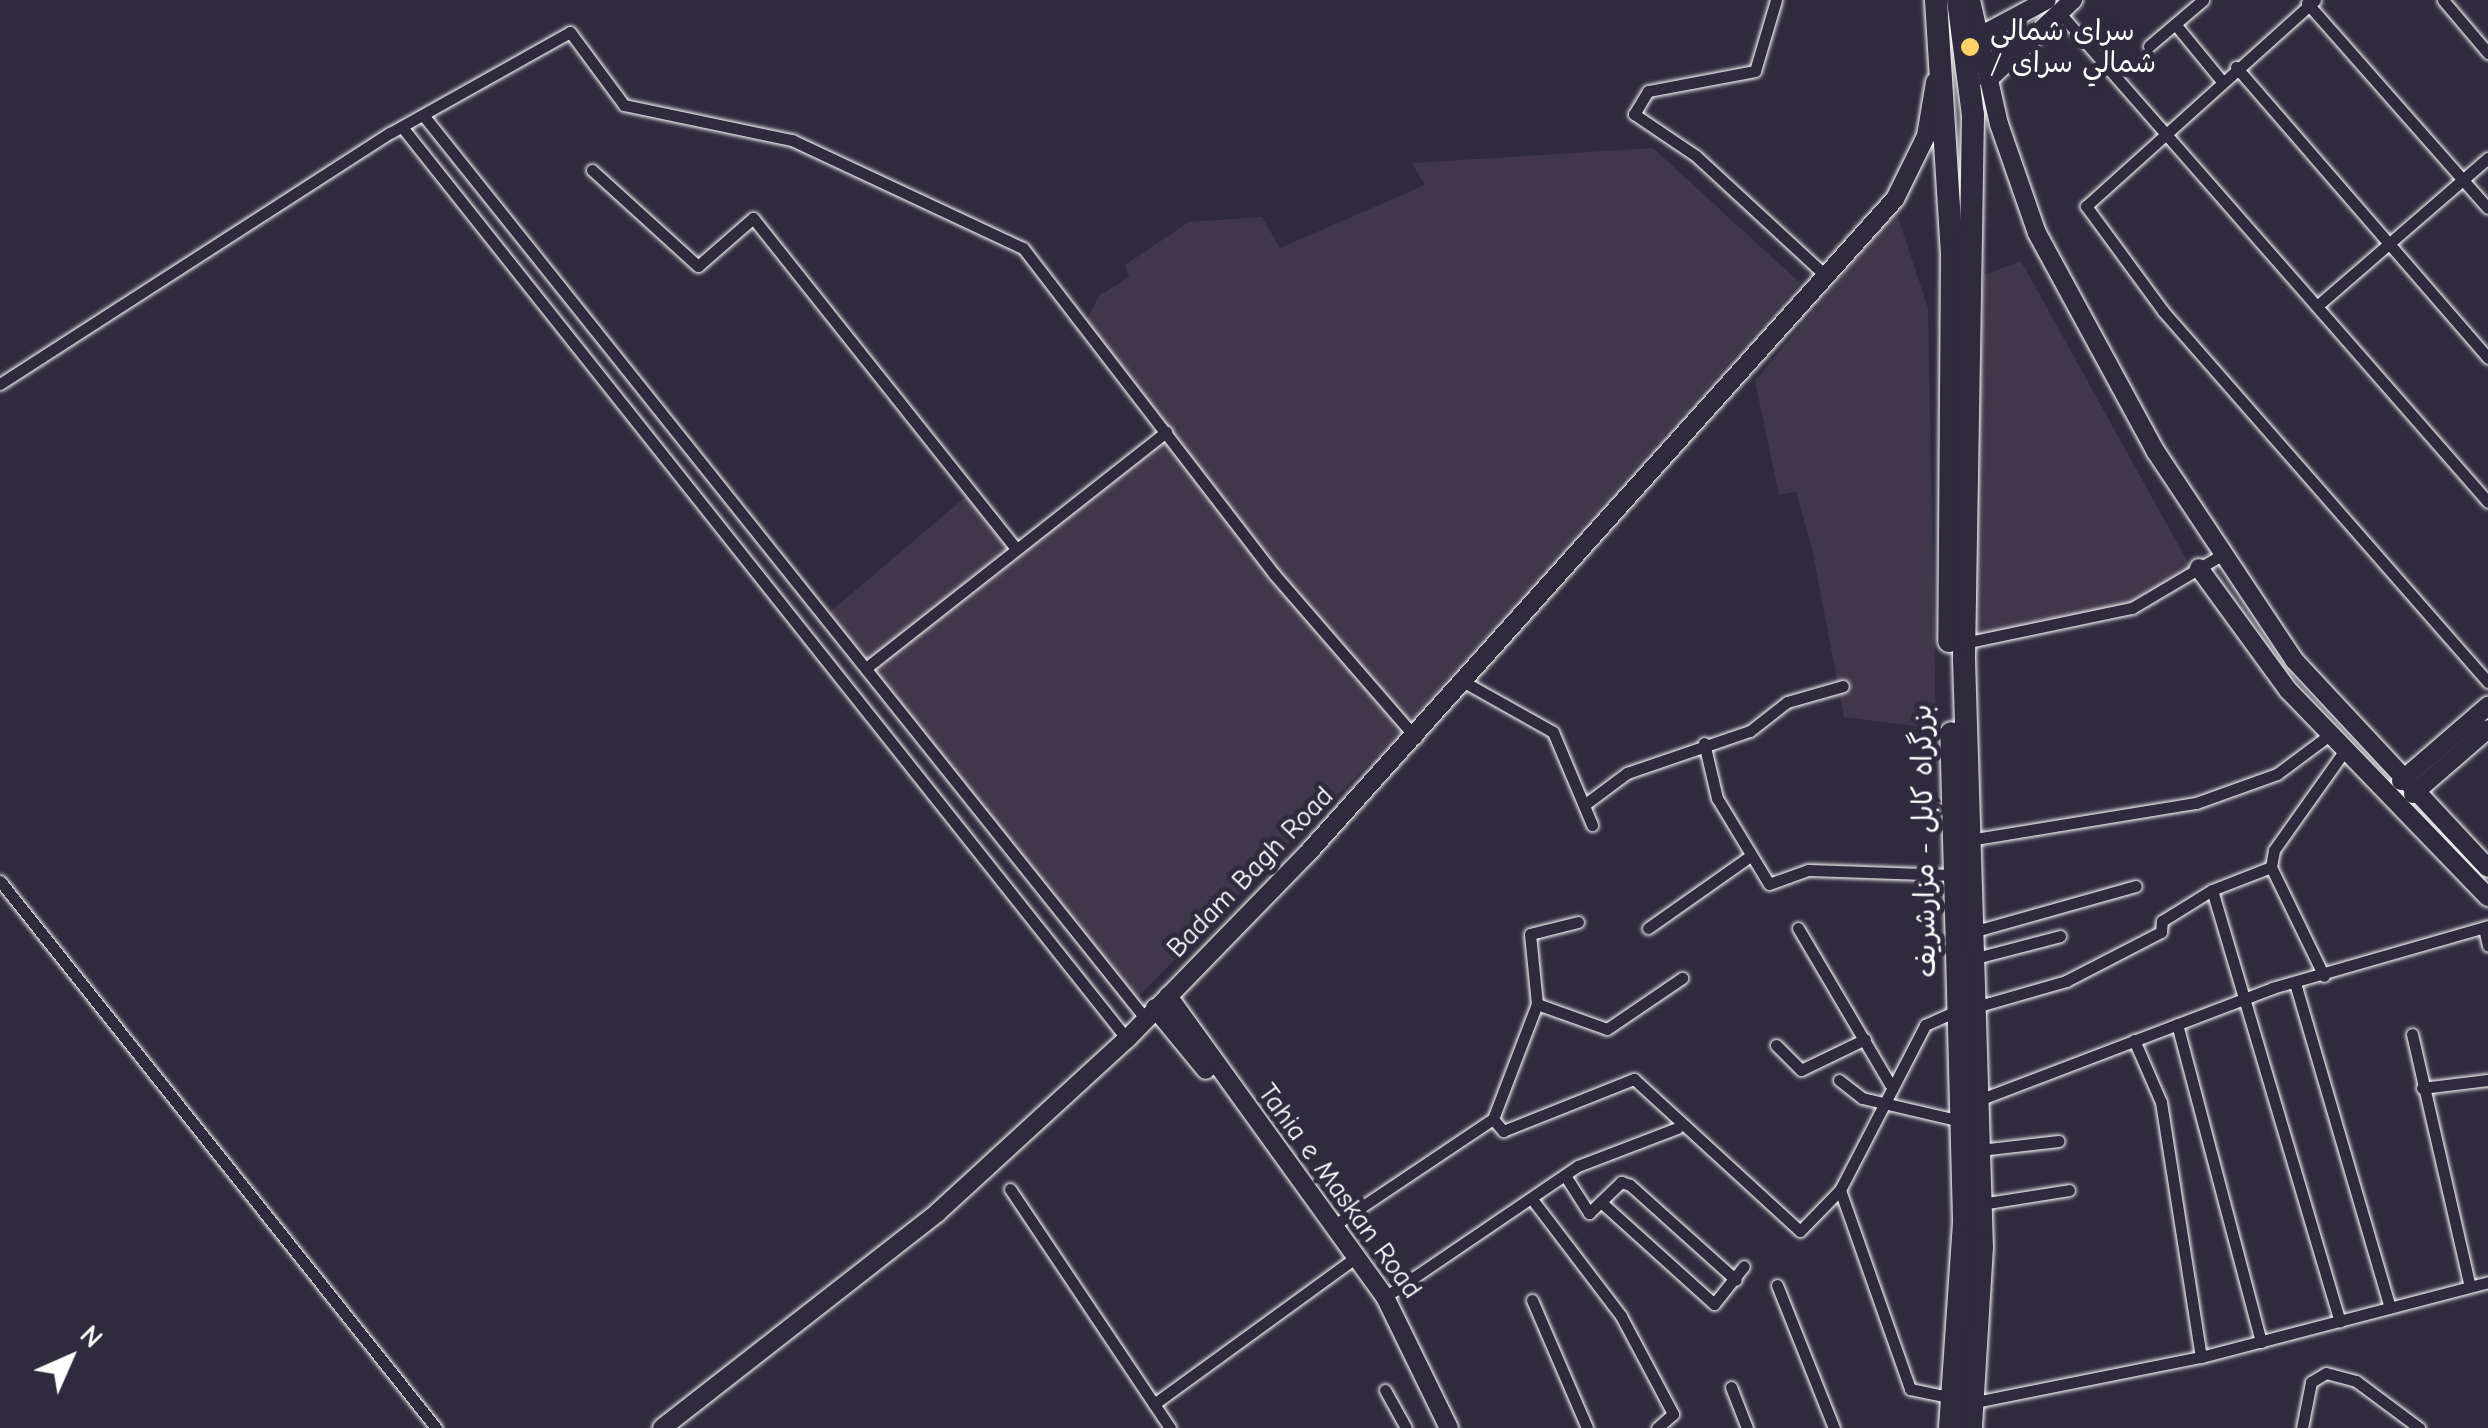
<!DOCTYPE html>
<meta charset="utf-8">
<style>
body{margin:0}
#map{position:relative;width:2488px;height:1428px;overflow:hidden;background:#2f2a3d;font-family:"Comic Neue","Playpen Sans Arabic",sans-serif}
div>[style]{position:absolute}
.built>*{inset:0;background:#40374a}
.roads{filter:drop-shadow(0 0 2px #fff) drop-shadow(0 0 2px #fff)}
.street>*{height:11px;margin:-5.5px;padding:0 5.5px;transform-origin:5.5px;border-radius:5.5px;background:#2f2a3d}
.secondary>*{height:18px;margin:-9px;padding:0 9px;transform-origin:9px;border-radius:9px;background:#2f2a3d}
.primary>*{height:18px;margin:-9px;padding:0 9px;transform-origin:9px;border-radius:9px;background:#2f2a3d}
.highway>*{height:22px;margin:-11px;padding:0 11px;transform-origin:11px;border-radius:11px;background:#2f2a3d}
.dots>*{width:28px;height:28px;translate:-50% -50%;box-sizing:border-box;border:5px solid #2f2a3d;border-radius:50%}
span{translate:-50% -50%;white-space:nowrap;text-align:center;line-height:1.15;-webkit-text-stroke:10px #2f2a3d;paint-order:stroke}
.poi-label{font-size:28px;color:#fff}
.left{translate:0 -50%;text-align:left}
.street-label{font-size:28px;color:#fff}
.north{position:absolute;left:20px;top:1308px;width:100px;height:100px;-webkit-text-stroke:8px #2f2a3d;paint-order:stroke;rotate:45deg;font-size:28px;font-weight:700;line-height:40px;text-align:center;color:#fff}
.north::after{content:'';display:block;margin:auto;width:35px;height:45px;background:#fff;clip-path:polygon(50% 0,100% 100%,50% 72%,0 100%)}
</style>
<div id="map">
<div class="built">
<div style="clip-path:polygon(1653px 148px,1800px 283px,1399px 733px,1127px 1008px,824px 617px,969px 494px,1015px 549px,1165px 432px,1084px 325px,1099px 296px,1129px 277px,1125px 265px,1189px 222px,1262px 217px,1280px 248px,1425px 185px,1412px 163px)"></div>
<div style="clip-path:polygon(1896px 211px,1928px 308px,1936px 729px,1844px 717px,1812px 548px,1796px 492px,1779px 495px,1755px 381px)"></div>
<div style="clip-path:polygon(2021px 261px,2191px 568px,2125px 605px,1971px 636px,1984px 275px)"></div>
</div>
<div class="roads">
<div class="street">
<div style="left:1776px;top:0;width:74px;rotate:106.5deg"></div>
<div style="left:1755px;top:71px;width:109px;rotate:169.4deg"></div>
<div style="left:1648px;top:91px;width:27px;rotate:121deg"></div>
<div style="left:1634px;top:114px;width:75px;rotate:34.1deg"></div>
<div style="left:1696px;top:156px;width:176px;rotate:42.7deg"></div>
<div style="left:2315px;top:0;width:308px;rotate:138deg"></div>
<div style="left:2086px;top:206px;width:130px;rotate:53.7deg"></div>
<div style="left:2163px;top:311px;width:493px;rotate:48.8deg"></div>
<div style="left:2443px;top:0;width:70px;rotate:49.7deg"></div>
<div style="left:2307px;top:3px;width:273px;rotate:48.6deg"></div>
<div style="left:2059px;top:12px;width:651px;rotate:48.8deg"></div>
<div style="left:2175px;top:24px;width:72px;rotate:50.6deg"></div>
<div style="left:2149px;top:46px;width:71px;rotate:-40.4deg"></div>
<div style="left:2236px;top:67px;width:385px;rotate:49.1deg"></div>
<div style="left:423px;top:115px;width:1156px;rotate:51.36deg"></div>
<div style="left:402px;top:127px;width:1165px;rotate:51.52deg"></div>
<div style="left:592px;top:170px;width:143px;rotate:42.2deg"></div>
<div style="left:698px;top:266px;width:73px;rotate:-41.1deg"></div>
<div style="left:753px;top:218px;width:423px;rotate:51.5deg"></div>
<div style="left:2317px;top:306px;width:226px;rotate:-40.9deg"></div>
<div style="left:0;top:384px;width:464px;rotate:-32.8deg"></div>
<div style="left:390px;top:133px;width:206px;rotate:-29.3deg"></div>
<div style="left:570px;top:32px;width:91px;rotate:53.5deg"></div>
<div style="left:624px;top:105px;width:172px;rotate:11.8deg"></div>
<div style="left:792px;top:140px;width:255px;rotate:25.1deg"></div>
<div style="left:1023px;top:248px;width:411px;rotate:52.4deg"></div>
<div style="left:1274px;top:574px;width:217px;rotate:49.1deg"></div>
<div style="left:1964px;top:643px;width:172px;rotate:-11.8deg"></div>
<div style="left:2132px;top:608px;width:102px;rotate:-30.6deg"></div>
<div style="left:866px;top:668px;width:382px;rotate:-38.2deg"></div>
<div style="left:1464px;top:682px;width:102px;rotate:29.3deg"></div>
<div style="left:1553px;top:732px;width:101px;rotate:67.2deg"></div>
<div style="left:1704px;top:743px;width:57px;rotate:76.7deg"></div>
<div style="left:1717px;top:798px;width:100px;rotate:58.8deg"></div>
<div style="left:1769px;top:884px;width:41px;rotate:-19.7deg"></div>
<div style="left:1808px;top:870px;width:145px;rotate:2deg"></div>
<div style="left:1584px;top:805px;width:54px;rotate:-36.7deg"></div>
<div style="left:1627px;top:773px;width:130px;rotate:-18.9deg"></div>
<div style="left:1750px;top:731px;width:47px;rotate:-38.1deg"></div>
<div style="left:1787px;top:702px;width:58px;rotate:-15.9deg"></div>
<div style="left:1969px;top:840px;width:230px;rotate:-9.3deg"></div>
<div style="left:2196px;top:803px;width:86px;rotate:-19.7deg"></div>
<div style="left:2277px;top:774px;width:64px;rotate:-36.7deg"></div>
<div style="left:2271px;top:867px;width:121px;rotate:64.1deg"></div>
<div style="left:0;top:881px;width:700px;rotate:51.44deg"></div>
<div style="left:2212px;top:890px;width:450px;rotate:73.5deg"></div>
<div style="left:1578px;top:922px;width:49px;rotate:166deg"></div>
<div style="left:1530px;top:934px;width:70px;rotate:84.3deg"></div>
<div style="left:1537px;top:1004px;width:74px;rotate:19.7deg"></div>
<div style="left:1607px;top:1029px;width:91px;rotate:-34.2deg"></div>
<div style="left:1648px;top:928px;width:123px;rotate:-35.1deg"></div>
<div style="left:1798px;top:928px;width:181px;rotate:59.5deg"></div>
<div style="left:2484px;top:928px;width:18px;rotate:77deg"></div>
<div style="left:1972px;top:932px;width:170px;rotate:-15.7deg"></div>
<div style="left:1972px;top:959px;width:91px;rotate:-14.6deg"></div>
<div style="left:2295px;top:983px;width:338px;rotate:73.7deg"></div>
<div style="left:1972px;top:1008px;width:98px;rotate:-16deg"></div>
<div style="left:2066px;top:981px;width:107px;rotate:-27.3deg"></div>
<div style="left:2161px;top:932px;width:11px;rotate:-85deg"></div>
<div style="left:2162px;top:921px;width:59px;rotate:-31.8deg"></div>
<div style="left:2212px;top:890px;width:63px;rotate:-21.3deg"></div>
<div style="left:2271px;top:867px;width:17px;rotate:-80deg"></div>
<div style="left:2274px;top:850px;width:119px;rotate:-54.6deg"></div>
<div style="left:2177px;top:1024px;width:329px;rotate:75.2deg"></div>
<div style="left:2412px;top:1034px;width:255px;rotate:77.1deg"></div>
<div style="left:2134px;top:1040px;width:68px;rotate:66.5deg"></div>
<div style="left:2161px;top:1102px;width:258px;rotate:81.1deg"></div>
<div style="left:1776px;top:1045px;width:35px;rotate:45deg"></div>
<div style="left:1801px;top:1070px;width:71px;rotate:-25.8deg"></div>
<div style="left:1839px;top:1080px;width:29px;rotate:38deg"></div>
<div style="left:1862px;top:1098px;width:102px;rotate:13.1deg"></div>
<div style="left:2422px;top:1088px;width:66px;rotate:-6.9deg"></div>
<div style="left:1979px;top:1100px;width:314px;rotate:-20.9deg"></div>
<div style="left:2272px;top:988px;width:225px;rotate:-16deg"></div>
<div style="left:1493px;top:1119px;width:16px;rotate:50deg"></div>
<div style="left:1503px;top:1131px;width:141px;rotate:-21.7deg"></div>
<div style="left:1634px;top:1079px;width:225px;rotate:42.5deg"></div>
<div style="left:1800px;top:1231px;width:57px;rotate:-45.7deg"></div>
<div style="left:1840px;top:1190px;width:186px;rotate:-62.7deg"></div>
<div style="left:1925px;top:1025px;width:36px;rotate:-24deg"></div>
<div style="left:1980px;top:1150px;width:79px;rotate:-6.6deg"></div>
<div style="left:1566px;top:1177px;width:43px;rotate:57.4deg"></div>
<div style="left:1589px;top:1213px;width:45px;rotate:-44.1deg"></div>
<div style="left:1621px;top:1182px;width:9px;rotate:18deg"></div>
<div style="left:1630px;top:1185px;width:142px;rotate:41.9deg"></div>
<div style="left:1010px;top:1189px;width:288px;rotate:56.2deg"></div>
<div style="left:1840px;top:1190px;width:211px;rotate:70.6deg"></div>
<div style="left:1910px;top:1389px;width:45px;rotate:11.6deg"></div>
<div style="left:1535px;top:1203px;width:142px;rotate:52.7deg"></div>
<div style="left:1621px;top:1316px;width:111px;rotate:62deg"></div>
<div style="left:1673px;top:1414px;width:21px;rotate:139deg"></div>
<div style="left:1602px;top:1203px;width:151px;rotate:42deg"></div>
<div style="left:1714px;top:1304px;width:48px;rotate:-51.7deg"></div>
<div style="left:1981px;top:1204px;width:89px;rotate:-9deg"></div>
<div style="left:1333px;top:1226px;width:192px;rotate:-33.8deg"></div>
<div style="left:1493px;top:1119px;width:123px;rotate:-69.1deg"></div>
<div style="left:1777px;top:1285px;width:154px;rotate:68.3deg"></div>
<div style="left:1385px;top:1297px;width:233px;rotate:-34.2deg"></div>
<div style="left:1578px;top:1166px;width:106px;rotate:-21deg"></div>
<div style="left:1532px;top:1300px;width:139px;rotate:66.7deg"></div>
<div style="left:1731px;top:1387px;width:44px;rotate:68.7deg"></div>
<div style="left:1385px;top:1390px;width:43px;rotate:61.1deg"></div>
<div style="left:1975px;top:1402px;width:230px;rotate:-11.3deg"></div>
<div style="left:2201px;top:1357px;width:297px;rotate:-14.6deg"></div>
<div style="left:1154px;top:1404px;width:250px;rotate:-36deg"></div>
<div style="left:2302px;top:1428px;width:47px;rotate:-78.9deg"></div>
<div style="left:2311px;top:1382px;width:17px;rotate:-31deg"></div>
<div style="left:2326px;top:1373px;width:31px;rotate:15deg"></div>
<div style="left:2356px;top:1381px;width:79px;rotate:36.7deg"></div>
</div>
<div class="secondary">
<div style="left:1978px;top:37px;width:78px;rotate:-28.2deg"></div>
<div style="left:1988px;top:80px;width:117px;rotate:-43.3deg"></div>
<div style="left:2401px;top:781px;width:115px;rotate:-40.8deg"></div>
<div style="left:2413px;top:794px;width:99px;rotate:-40.9deg"></div>
<div style="left:1168px;top:996px;width:371px;rotate:54.2deg"></div>
<div style="left:1385px;top:1297px;width:146px;rotate:64deg"></div>
<div style="left:1155px;top:1008px;width:80px;rotate:50.6deg"></div>
</div>
<div class="primary">
<div style="left:1971px;top:0;width:127px;rotate:77.3deg"></div>
<div style="left:1999px;top:124px;width:115px;rotate:70.8deg"></div>
<div style="left:2037px;top:233px;width:249px;rotate:61.5deg"></div>
<div style="left:2156px;top:452px;width:250px;rotate:56.4deg"></div>
<div style="left:2294px;top:660px;width:284px;rotate:47deg"></div>
<div style="left:2199px;top:568px;width:151px;rotate:53.9deg"></div>
<div style="left:2288px;top:690px;width:288px;rotate:46deg"></div>
<div style="left:662px;top:1428px;width:350px;rotate:-38deg"></div>
<div style="left:938px;top:1212px;width:256px;rotate:-42.5deg"></div>
<div style="left:1127px;top:1039px;width:258px;rotate:-45.8deg"></div>
<div style="left:1307px;top:854px;width:880px;rotate:-48.09deg"></div>
<div style="left:1895px;top:199px;width:70px;rotate:-63.8deg"></div>
<div style="left:1926px;top:136px;width:55px;rotate:-80.5deg"></div>
</div>
<div class="highway">
<div style="left:1936px;top:0;width:252px;rotate:86.4deg"></div>
<div style="left:1952px;top:251px;width:390px;rotate:90.4deg"></div>
<div style="left:1958px;top:0;width:116px;rotate:82.6deg"></div>
<div style="left:1973px;top:115px;width:544px;rotate:90.95deg"></div>
<div style="left:1964px;top:659px;width:588px;rotate:88.25deg"></div>
<div style="left:1982px;top:1247px;width:181px;rotate:93.5deg"></div>
<div style="left:1950px;top:1428px;width:208px;rotate:-86.1deg"></div>
<div style="left:1964px;top:1220px;width:487px;rotate:-91.5deg"></div>
</div>
</div>
<div class="dots">
<div style="left:1970px;top:47px;background:#ffd166"></div>
</div>
<div class="poi-label">
<span class="left" style="left:1990px;top:47px">سرای شمالي<br>/ شمالي سرای</span>
</div>
<div class="street-label">
<span style="left:1924px;top:841px;rotate:-91deg">بزرگراه کابل - مزارشریف</span>
<span style="left:1250px;top:872px;rotate:-46deg">Badam Bagh Road</span>
<span style="left:1340px;top:1191px;rotate:54deg">Tahia e Maskan Road</span>
</div>
<div class="north">N</div>
</div>
